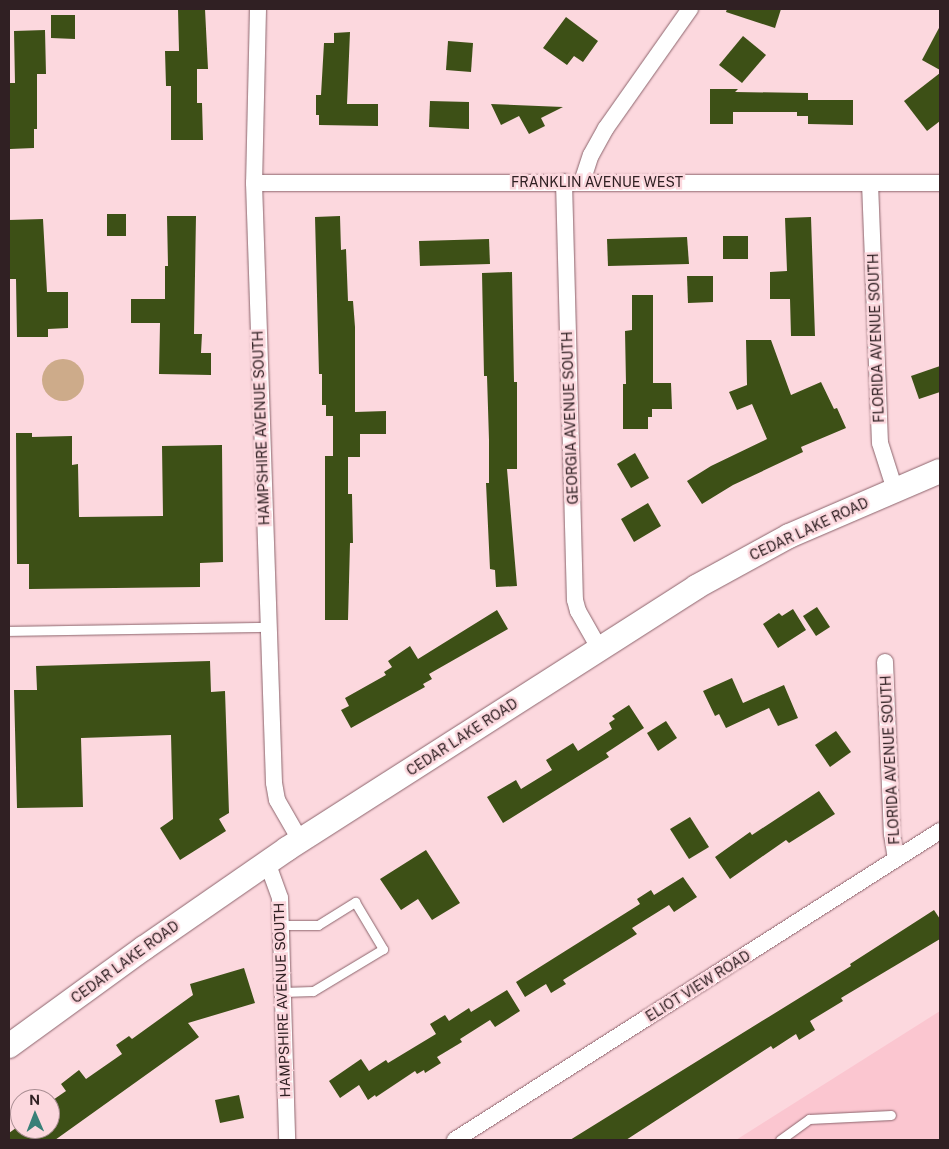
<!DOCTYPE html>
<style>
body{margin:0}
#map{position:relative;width:949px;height:1149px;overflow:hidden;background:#fcd8de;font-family:"Public Sans",sans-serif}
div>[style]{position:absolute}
.built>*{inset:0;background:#fbc6d0}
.green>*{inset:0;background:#cdab8a}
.round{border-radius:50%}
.building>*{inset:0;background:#3d5016}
.roads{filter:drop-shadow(0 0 1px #8c646c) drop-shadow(0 0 1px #8c646c)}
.lane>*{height:9px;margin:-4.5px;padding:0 4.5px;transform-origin:4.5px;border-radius:4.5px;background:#fff}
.street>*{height:16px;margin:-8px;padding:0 8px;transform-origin:8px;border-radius:8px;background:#fff}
.secondary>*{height:24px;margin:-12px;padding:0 12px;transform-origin:12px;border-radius:12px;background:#fff}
span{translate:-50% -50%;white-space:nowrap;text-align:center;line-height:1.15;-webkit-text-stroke:5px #fcd8de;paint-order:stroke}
.street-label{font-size:14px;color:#302023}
.frame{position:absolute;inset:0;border:10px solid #302023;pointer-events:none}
.north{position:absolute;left:10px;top:1089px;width:50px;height:50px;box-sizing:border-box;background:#fcd8de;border:1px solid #aa8e93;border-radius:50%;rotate:359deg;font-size:14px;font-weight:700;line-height:20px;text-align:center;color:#302023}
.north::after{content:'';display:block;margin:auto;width:18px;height:22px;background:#398078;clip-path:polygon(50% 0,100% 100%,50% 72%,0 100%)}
</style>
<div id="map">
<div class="built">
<div style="clip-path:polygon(940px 1011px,940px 1140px,736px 1140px)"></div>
</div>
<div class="green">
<div class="round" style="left:42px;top:359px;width:42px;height:42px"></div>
</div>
<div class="building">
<div style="clip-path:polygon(178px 9px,205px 9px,208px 69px,197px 69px,197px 103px,202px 103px,203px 140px,171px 140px,171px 86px,166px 86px,165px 51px,179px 51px)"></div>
<div style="clip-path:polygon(727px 9px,781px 9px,775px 28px,726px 12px)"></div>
<div style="clip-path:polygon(51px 15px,75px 15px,75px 39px,51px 38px)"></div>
<div style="clip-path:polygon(566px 17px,598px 41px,583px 62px,574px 56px,567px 65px,543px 48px)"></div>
<div style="clip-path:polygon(940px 26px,940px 70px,922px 60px)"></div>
<div style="clip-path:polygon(45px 30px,46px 74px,37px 74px,37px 129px,34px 129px,34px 148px,10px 149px,9px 83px,15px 83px,14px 31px)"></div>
<div style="clip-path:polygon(350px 32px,347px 104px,378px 104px,378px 126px,319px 125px,319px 115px,316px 115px,316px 95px,321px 95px,324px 43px,334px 43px,334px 33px)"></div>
<div style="clip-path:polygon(743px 36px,766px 55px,742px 83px,719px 65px)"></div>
<div style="clip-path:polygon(448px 41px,473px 43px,471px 72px,446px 70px)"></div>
<div style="clip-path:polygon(940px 73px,940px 121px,927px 131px,904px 101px)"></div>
<div style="clip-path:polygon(710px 89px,738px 89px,735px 92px,808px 93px,808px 100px,853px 100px,853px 125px,808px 124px,808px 116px,797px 116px,797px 112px,733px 112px,733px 124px,710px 124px)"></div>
<div style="clip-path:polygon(430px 101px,469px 102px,469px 129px,429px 127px)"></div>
<div style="clip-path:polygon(491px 104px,514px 105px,563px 107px,541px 118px,545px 126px,529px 134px,519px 116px,501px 125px)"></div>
<div style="clip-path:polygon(107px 214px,126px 214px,126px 236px,107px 236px)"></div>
<div style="clip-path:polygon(167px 216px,196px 216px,194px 334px,202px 334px,201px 353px,211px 353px,211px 375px,159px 374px,160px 323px,131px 323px,131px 299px,165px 299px,165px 266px,168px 266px)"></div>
<div style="clip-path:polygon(340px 216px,341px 250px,346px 249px,348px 301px,353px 301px,355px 327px,355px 412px,386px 411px,386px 434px,360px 434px,360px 457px,348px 457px,348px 494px,352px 494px,353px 543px,350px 543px,348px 620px,325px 620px,325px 456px,333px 456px,333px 416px,326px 416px,326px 405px,322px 405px,322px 374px,319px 374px,315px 217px)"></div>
<div style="clip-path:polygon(811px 217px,815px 336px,791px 336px,790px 299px,770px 299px,770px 272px,787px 271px,785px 218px)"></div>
<div style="clip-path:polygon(43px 219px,47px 292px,68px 292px,68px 328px,48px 329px,48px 337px,17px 337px,16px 279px,9px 279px,9px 220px)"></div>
<div style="clip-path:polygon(723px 236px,748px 236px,748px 259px,723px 259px)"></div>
<div style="clip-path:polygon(687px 237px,689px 264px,608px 266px,607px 239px)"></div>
<div style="clip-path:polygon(489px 239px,490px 264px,420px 266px,419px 241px)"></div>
<div style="clip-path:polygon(512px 272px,514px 382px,517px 382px,517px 469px,507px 469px,517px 586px,496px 587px,495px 570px,490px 569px,486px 483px,489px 483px,489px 440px,487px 376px,484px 376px,482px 273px)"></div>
<div style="clip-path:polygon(687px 276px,713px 276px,713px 302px,688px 303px)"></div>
<div style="clip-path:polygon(632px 295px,653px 295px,653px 383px,671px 383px,672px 409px,652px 409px,652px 417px,648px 417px,648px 429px,623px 429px,623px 384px,626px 384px,625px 331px,632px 330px)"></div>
<div style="clip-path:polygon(746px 340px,771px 340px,791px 395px,821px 382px,834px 409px,837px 408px,846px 428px,801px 447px,803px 452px,733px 485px,702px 504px,687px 481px,711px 466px,767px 439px,752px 404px,737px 410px,729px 392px,747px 385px)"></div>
<div style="clip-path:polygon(940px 366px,940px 392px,919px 399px,911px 376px)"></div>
<div style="clip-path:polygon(16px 433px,32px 433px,32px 437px,72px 436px,72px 465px,78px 464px,79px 517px,163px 516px,162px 446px,222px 445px,223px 562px,200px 563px,200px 587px,29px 589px,29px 564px,17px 564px)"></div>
<div style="clip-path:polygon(635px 453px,649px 478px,631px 488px,617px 464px)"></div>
<div style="clip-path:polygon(648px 503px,661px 526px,634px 542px,621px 519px)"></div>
<div style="clip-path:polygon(817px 607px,830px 627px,816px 636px,803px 616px)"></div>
<div style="clip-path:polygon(793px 609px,806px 630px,778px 648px,763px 624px,779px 613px,782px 616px)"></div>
<div style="clip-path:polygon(497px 610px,508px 629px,429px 674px,432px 679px,423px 684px,425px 687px,351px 728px,341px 710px,349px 706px,345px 698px,386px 675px,384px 672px,392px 667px,388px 661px,410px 646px,418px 659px)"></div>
<div style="clip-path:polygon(210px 661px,211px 692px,225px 691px,229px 813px,219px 819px,226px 831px,180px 860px,160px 828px,173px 819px,171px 735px,81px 738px,83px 807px,17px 808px,14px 690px,37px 690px,36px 666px)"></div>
<div style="clip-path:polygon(732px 678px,743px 703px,784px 685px,798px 718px,778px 726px,769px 708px,726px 728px,719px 714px,715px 716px,703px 691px)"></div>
<div style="clip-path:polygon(629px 705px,644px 728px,606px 753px,609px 757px,503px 823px,487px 797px,516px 780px,521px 789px,552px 770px,546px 760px,573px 743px,578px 751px,612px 729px,609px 723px,615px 719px,612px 716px)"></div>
<div style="clip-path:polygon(666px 721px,677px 738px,658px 751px,647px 733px)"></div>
<div style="clip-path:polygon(836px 731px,851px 752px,830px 767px,815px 745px)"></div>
<div style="clip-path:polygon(819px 791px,835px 814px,789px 843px,786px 840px,730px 879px,715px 857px,750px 832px,752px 835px)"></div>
<div style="clip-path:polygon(690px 817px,709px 847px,689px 859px,670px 829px)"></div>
<div style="clip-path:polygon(426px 850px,460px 903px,432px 920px,418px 899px,401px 910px,380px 879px)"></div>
<div style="clip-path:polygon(683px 877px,697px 897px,674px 912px,669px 905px,632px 928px,637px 934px,563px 980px,566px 984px,551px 993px,546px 984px,525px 997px,516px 982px,640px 904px,637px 899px,651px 890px,654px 895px)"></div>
<div style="clip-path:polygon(934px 910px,940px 919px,940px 939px,841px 998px,843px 1001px,810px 1021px,815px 1030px,799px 1040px,796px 1034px,773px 1049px,771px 1046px,626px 1140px,570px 1140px,851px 966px,850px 964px)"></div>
<div style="clip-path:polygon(244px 968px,255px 1003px,188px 1023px,199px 1037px,55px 1140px,9px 1140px,9px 1133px,20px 1125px,20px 1129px,50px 1129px,50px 1102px,66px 1091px,61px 1084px,79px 1070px,86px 1079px,122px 1054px,116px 1045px,129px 1036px,132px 1039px,193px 995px,190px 984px)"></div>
<div style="clip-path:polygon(507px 990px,520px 1011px,495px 1027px,490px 1020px,460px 1039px,462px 1042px,437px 1057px,441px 1063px,425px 1073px,424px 1070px,417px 1074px,415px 1071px,376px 1097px,375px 1095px,368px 1100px,359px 1085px,340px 1098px,329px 1081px,361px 1059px,369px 1071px,386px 1060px,388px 1063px,436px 1034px,430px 1024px,445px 1015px,449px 1021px,469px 1008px,471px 1012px)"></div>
<div style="clip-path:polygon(239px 1095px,244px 1118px,220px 1123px,215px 1100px)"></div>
</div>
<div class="roads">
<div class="lane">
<div style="left:9px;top:631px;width:259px;rotate:-0.9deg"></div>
<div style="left:281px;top:925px;width:37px"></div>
<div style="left:318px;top:925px;width:44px;rotate:-31.9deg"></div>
<div style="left:355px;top:902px;width:55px;rotate:59.2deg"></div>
<div style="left:383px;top:949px;width:82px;rotate:149deg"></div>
<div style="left:313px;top:991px;width:31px;rotate:178deg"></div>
<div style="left:780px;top:1140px;width:36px;rotate:-36deg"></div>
<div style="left:809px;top:1119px;width:82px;rotate:-2.8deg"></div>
</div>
<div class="street">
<div style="left:258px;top:9px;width:174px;rotate:91.3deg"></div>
<div style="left:254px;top:183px;width:600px;rotate:88.09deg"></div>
<div style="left:274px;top:783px;width:17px;rotate:80deg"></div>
<div style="left:277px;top:800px;width:46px;rotate:60.1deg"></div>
<div style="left:564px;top:182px;width:418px;rotate:88.5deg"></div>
<div style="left:575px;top:600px;width:11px;rotate:75deg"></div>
<div style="left:578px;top:611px;width:43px;rotate:60.4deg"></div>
<div style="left:582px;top:182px;width:28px;rotate:-72deg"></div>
<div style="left:591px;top:155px;width:31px;rotate:-61deg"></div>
<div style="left:606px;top:128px;width:146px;rotate:-54.8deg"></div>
<div style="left:254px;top:183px;width:686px"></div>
<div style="left:870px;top:183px;width:260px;rotate:87.8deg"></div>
<div style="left:880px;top:443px;width:49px;rotate:72.3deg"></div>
<div style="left:885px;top:662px;width:172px;rotate:87.7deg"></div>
<div style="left:892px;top:834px;width:25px;rotate:81deg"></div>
<div style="left:267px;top:862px;width:38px;rotate:70deg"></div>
<div style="left:280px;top:898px;width:242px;rotate:88.3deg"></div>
<div style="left:455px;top:1140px;width:575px;rotate:-32.5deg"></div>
</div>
<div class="secondary">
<div style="left:9px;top:1046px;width:167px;rotate:-36deg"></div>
<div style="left:144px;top:948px;width:174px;rotate:-34.7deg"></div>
<div style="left:287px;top:849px;width:486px;rotate:-32.6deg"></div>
<div style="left:696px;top:587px;width:106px;rotate:-28.7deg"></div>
<div style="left:789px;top:536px;width:164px;rotate:-23.3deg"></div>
</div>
</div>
<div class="street-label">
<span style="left:597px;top:182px">FRANKLIN AVENUE WEST</span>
<span style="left:876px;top:338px;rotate:-92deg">FLORIDA AVENUE SOUTH</span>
<span style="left:570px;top:418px;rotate:-92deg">GEORGIA AVENUE SOUTH</span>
<span style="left:261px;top:428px;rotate:-92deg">HAMPSHIRE AVENUE SOUTH</span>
<span style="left:809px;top:529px;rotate:-25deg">CEDAR LAKE ROAD</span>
<span style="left:462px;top:737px;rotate:-33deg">CEDAR LAKE ROAD</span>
<span style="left:890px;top:760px;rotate:-93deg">FLORIDA AVENUE SOUTH</span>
<span style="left:125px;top:962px;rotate:-36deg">CEDAR LAKE ROAD</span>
<span style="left:698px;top:986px;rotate:-32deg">ELIOT VIEW ROAD</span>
<span style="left:282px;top:1000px;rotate:-92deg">HAMPSHIRE AVENUE SOUTH</span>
</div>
<div class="frame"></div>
<div class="north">N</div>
</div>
